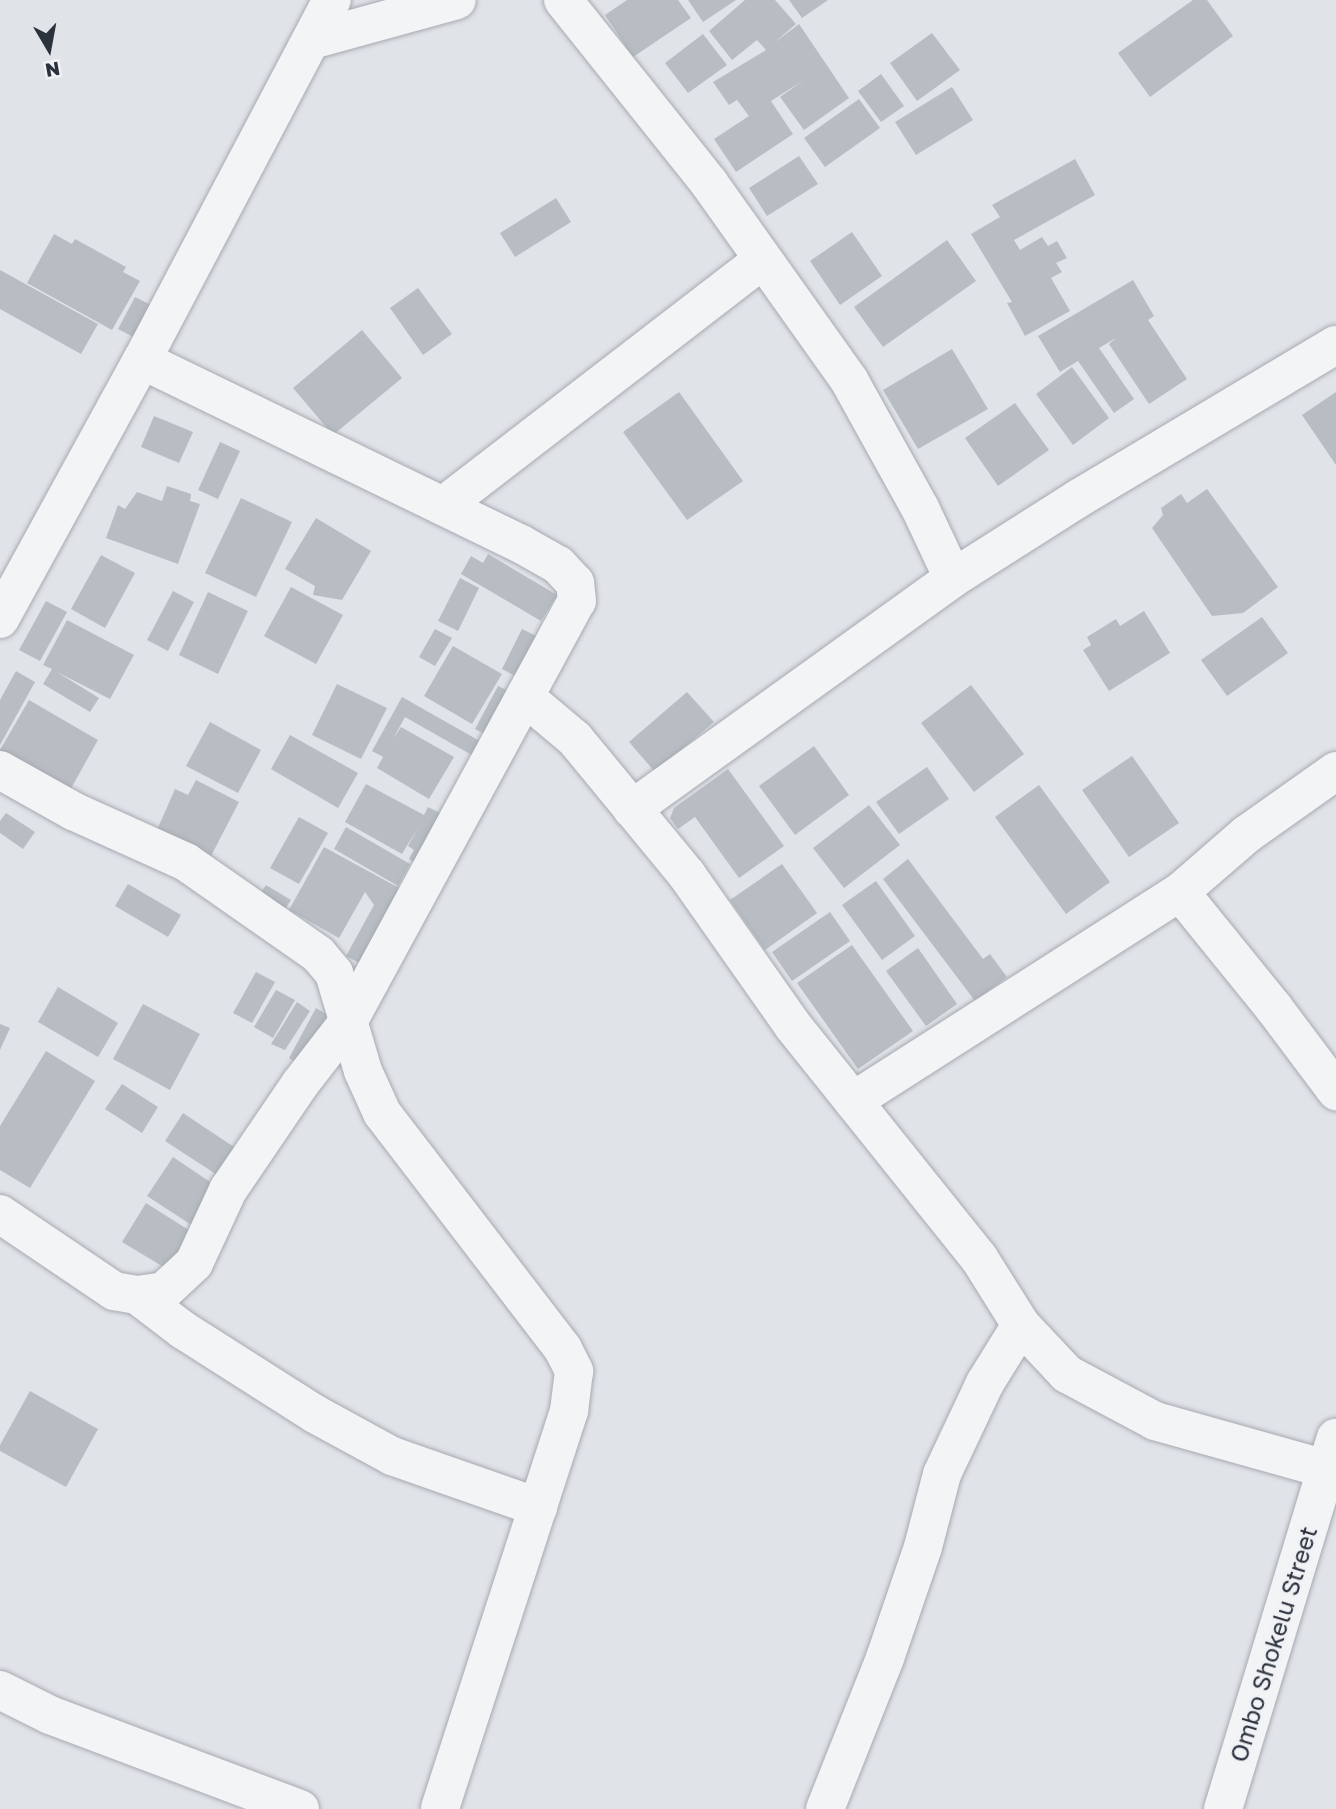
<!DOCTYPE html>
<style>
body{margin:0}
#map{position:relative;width:1336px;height:1809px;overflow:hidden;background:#e0e3e8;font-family:"Golos Text",sans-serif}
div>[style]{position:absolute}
.building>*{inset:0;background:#b8bdc4}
.roads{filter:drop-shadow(0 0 2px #a6aab1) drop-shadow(0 0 2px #a6aab1)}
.minor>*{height:38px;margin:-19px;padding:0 19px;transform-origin:19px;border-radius:19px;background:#f3f4f6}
span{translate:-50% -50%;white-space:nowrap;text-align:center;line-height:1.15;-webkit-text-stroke:6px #f0f2f5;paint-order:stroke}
.street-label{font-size:24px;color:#2b323d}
.north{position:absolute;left:14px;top:14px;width:70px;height:70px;-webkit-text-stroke:5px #f0f2f5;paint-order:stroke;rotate:170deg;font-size:19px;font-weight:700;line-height:28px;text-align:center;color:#2b323d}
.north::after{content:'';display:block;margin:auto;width:24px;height:32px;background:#2b323d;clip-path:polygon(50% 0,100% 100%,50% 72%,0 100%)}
</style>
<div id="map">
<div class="building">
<div style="clip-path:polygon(627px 0,678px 0,691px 18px,633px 57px,605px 15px)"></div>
<div style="clip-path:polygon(688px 0,736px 0,703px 22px)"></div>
<div style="clip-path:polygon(745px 0,775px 0,796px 24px,774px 43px,799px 24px,849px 98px,804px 130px,780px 97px,804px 80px,771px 101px,793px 134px,736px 172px,714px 139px,749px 116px,737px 100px,729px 105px,713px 82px,766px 50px,757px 40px,732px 60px,709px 31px)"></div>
<div style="clip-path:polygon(789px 0,828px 0,802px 18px)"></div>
<div style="clip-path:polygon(1193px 0,1207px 0,1233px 36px,1150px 97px,1118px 53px)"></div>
<div style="clip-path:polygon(932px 33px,960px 70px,917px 101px,890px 63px)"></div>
<div style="clip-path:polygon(703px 34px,727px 65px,688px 93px,665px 63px)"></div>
<div style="clip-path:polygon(881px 74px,904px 106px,881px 122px,858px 91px)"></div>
<div style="clip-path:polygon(952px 87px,973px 120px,916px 155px,895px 122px)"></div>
<div style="clip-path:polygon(859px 99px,880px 128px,825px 167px,804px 138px)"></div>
<div style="clip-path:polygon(799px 156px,818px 184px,767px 216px,749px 188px)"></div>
<div style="clip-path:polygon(1075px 159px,1095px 195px,1014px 240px,1020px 250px,1042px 237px,1048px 246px,1057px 241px,1067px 258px,1056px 263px,1062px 272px,1051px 278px,1070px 311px,1025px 336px,1007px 303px,1012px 302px,971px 234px,1000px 217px,992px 205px)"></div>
<div style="clip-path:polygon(556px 198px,571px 222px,515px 257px,500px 233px)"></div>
<div style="clip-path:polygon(852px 232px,882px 276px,840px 305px,810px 261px)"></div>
<div style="clip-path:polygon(54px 234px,72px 244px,75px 239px,126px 267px,123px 272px,140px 281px,112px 330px,27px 283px)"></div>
<div style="clip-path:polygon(947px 240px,976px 281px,883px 347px,854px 307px)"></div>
<div style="clip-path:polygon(0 270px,98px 324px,81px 354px,0 309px)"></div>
<div style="clip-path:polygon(1133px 280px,1154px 316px,1148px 320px,1187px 379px,1149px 404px,1109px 344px,1116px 338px,1099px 348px,1134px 399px,1114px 413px,1078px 361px,1060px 372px,1038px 336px)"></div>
<div style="clip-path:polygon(418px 288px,452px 334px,423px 355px,390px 308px)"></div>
<div style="clip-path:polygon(135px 297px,159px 309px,141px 341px,118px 329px)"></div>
<div style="clip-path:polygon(362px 330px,402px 378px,333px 435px,293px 388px)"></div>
<div style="clip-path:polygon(952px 349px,988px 409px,918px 449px,883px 390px)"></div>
<div style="clip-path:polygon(1072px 367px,1109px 418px,1073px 445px,1036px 394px)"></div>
<div style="clip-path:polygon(679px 392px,743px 481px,687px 520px,623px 432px)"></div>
<div style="clip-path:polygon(1336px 392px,1336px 465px,1302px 415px)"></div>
<div style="clip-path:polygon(1015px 403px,1049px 450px,998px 486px,965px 438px)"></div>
<div style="clip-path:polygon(154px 416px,193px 432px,179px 463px,141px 447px)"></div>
<div style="clip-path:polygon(220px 442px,240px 451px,218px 499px,198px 490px)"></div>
<div style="clip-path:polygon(167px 486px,191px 494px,190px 501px,200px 504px,178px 564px,106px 538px,118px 505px,125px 509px,137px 492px,162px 501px)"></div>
<div style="clip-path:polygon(1207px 489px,1278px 587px,1243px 613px,1212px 616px,1152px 528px,1163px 515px,1161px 508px,1181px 494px,1187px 503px)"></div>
<div style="clip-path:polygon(241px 498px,292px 522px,256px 597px,205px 573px)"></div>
<div style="clip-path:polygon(316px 518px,371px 551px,342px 600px,313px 595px,315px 586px,285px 569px)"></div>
<div style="clip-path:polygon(488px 554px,557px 595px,541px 621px,461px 574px,471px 556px,483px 563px)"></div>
<div style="clip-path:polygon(101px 555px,135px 573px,105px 628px,71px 609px)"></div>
<div style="clip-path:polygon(460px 578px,479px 588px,458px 631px,438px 621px)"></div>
<div style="clip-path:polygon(291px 587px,343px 615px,316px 664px,264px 636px)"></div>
<div style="clip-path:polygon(173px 591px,194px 602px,168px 651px,147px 640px)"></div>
<div style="clip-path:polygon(208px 592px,248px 611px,218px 674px,179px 655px)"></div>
<div style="clip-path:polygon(46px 601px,67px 612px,40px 661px,19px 650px)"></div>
<div style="clip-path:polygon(1144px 611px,1170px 653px,1109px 691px,1083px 650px,1091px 645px,1087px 637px,1116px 619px,1120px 626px)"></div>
<div style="clip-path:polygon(1262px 617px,1288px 653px,1227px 696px,1201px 660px)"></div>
<div style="clip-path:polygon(67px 620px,134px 655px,110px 699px,57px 672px,99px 698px,90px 712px,43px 684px,52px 669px,43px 665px)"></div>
<div style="clip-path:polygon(435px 629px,452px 638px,435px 666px,419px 657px)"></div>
<div style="clip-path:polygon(522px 629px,544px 640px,523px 680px,502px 669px)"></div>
<div style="clip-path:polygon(453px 646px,502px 674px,472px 724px,424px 696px)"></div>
<div style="clip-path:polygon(16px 671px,35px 682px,0 745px,0 700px)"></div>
<div style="clip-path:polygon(337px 684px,387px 708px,361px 759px,312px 735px)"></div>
<div style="clip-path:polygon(971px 685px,1024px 754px,974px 792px,921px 723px)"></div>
<div style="clip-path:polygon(498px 686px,515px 694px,492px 738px,475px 729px)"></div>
<div style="clip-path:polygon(687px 692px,714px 722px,655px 772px,629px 742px)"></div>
<div style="clip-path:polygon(402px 697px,485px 744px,477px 758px,405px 717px,393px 739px,401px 727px,454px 757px,429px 799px,377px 768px,383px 757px,372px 751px)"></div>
<div style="clip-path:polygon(29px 700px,98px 740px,64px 801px,0 765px,0 750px)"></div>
<div style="clip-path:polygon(210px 722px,261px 750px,238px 793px,186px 766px)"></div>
<div style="clip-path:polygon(290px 735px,358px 773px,338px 808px,271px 769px)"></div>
<div style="clip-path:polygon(814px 746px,849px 795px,795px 835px,759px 786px)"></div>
<div style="clip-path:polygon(1132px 756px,1179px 823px,1129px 857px,1082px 790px)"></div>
<div style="clip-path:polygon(927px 767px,949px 799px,899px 834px,876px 802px)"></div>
<div style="clip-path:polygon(728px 769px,784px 846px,739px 878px,695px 817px,678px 829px,670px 818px,674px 808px)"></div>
<div style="clip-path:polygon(196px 780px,239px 802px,210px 858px,157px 830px,175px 789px,188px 795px)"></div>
<div style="clip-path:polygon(366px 784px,424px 815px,428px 807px,446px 816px,422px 866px,409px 859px,414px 850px,408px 846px,419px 826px,402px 854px,345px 822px)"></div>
<div style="clip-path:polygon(1039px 785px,1110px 882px,1066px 914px,995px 817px)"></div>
<div style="clip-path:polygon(869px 805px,900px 845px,844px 888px,813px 848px)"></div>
<div style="clip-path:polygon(6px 813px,35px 832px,23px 849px,0 833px,0 821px)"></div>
<div style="clip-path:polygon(299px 817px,328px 833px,299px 884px,270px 868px)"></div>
<div style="clip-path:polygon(346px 827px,410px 864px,398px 886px,334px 849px)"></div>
<div style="clip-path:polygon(324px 847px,412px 895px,371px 969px,346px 956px,374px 905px,365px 892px,339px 938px,289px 910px)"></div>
<div style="clip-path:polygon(908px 859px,983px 959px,990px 954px,1007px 977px,975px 1001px,883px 879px)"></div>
<div style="clip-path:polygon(782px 864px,817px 913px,765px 950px,730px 900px)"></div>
<div style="clip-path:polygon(876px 881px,915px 936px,882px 960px,842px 905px)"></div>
<div style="clip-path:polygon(128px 884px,181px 915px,168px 937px,115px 906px)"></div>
<div style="clip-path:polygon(266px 885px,291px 900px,279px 918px,254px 903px)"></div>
<div style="clip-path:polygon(830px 912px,850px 941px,792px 981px,772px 952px)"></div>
<div style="clip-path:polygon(852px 945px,913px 1031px,858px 1069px,797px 983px)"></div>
<div style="clip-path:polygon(918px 948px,957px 1004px,926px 1026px,886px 971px)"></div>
<div style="clip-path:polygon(256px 972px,275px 982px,252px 1023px,233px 1013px)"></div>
<div style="clip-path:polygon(58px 987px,118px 1023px,98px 1057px,38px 1022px)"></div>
<div style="clip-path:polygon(276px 990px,295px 1000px,273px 1038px,254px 1027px)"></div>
<div style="clip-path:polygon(297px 1002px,310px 1011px,285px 1050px,271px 1044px)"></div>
<div style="clip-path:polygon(143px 1004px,200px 1034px,170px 1090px,113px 1059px)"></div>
<div style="clip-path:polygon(316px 1008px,333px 1018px,306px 1068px,289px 1058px)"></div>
<div style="clip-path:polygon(0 1024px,10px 1028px,0 1050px)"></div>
<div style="clip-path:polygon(46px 1051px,95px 1081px,30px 1188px,0 1170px,0 1126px)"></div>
<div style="clip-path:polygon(122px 1084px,158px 1107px,142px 1133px,105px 1109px)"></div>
<div style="clip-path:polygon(183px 1113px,243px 1153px,225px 1180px,165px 1141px)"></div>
<div style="clip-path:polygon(173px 1157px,222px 1190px,196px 1228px,147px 1196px)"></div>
<div style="clip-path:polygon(146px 1203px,195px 1234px,172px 1272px,122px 1242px)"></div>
<div style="clip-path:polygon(30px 1391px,98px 1429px,66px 1487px,0 1451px,0 1445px)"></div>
</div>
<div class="roads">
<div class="minor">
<div style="left:563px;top:0;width:234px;rotate:51.4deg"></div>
<div style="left:709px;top:183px;width:242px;rotate:54.6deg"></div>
<div style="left:849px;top:380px;width:146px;rotate:61deg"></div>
<div style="left:920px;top:508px;width:77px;rotate:64.8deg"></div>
<div style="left:312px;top:40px;width:150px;rotate:-15.4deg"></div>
<div style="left:443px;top:506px;width:403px;rotate:-37.6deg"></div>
<div style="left:0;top:619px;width:295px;rotate:-61.3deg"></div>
<div style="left:142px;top:360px;width:407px;rotate:-62.2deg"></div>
<div style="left:525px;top:697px;width:65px;rotate:40deg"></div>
<div style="left:575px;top:739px;width:176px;rotate:50.5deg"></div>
<div style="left:687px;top:875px;width:184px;rotate:54.9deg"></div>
<div style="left:793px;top:1026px;width:297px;rotate:51.3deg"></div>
<div style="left:979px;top:1258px;width:79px;rotate:57.9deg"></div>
<div style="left:1021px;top:1325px;width:67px;rotate:46.8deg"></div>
<div style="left:1067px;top:1374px;width:100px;rotate:28.1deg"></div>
<div style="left:1155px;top:1421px;width:178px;rotate:15.7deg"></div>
<div style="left:0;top:770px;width:84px;rotate:29.3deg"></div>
<div style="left:73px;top:811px;width:124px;rotate:24.3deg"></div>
<div style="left:186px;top:862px;width:161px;rotate:34.9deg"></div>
<div style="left:318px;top:954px;width:25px;rotate:50deg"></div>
<div style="left:334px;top:973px;width:102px;rotate:73.5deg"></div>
<div style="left:363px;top:1071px;width:46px;rotate:65.7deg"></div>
<div style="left:382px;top:1113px;width:297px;rotate:52.5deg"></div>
<div style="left:563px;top:1349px;width:25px;rotate:63deg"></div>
<div style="left:574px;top:1371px;width:40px;rotate:97.1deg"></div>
<div style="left:569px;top:1411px;width:418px;rotate:108deg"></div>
<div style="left:632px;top:809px;width:395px;rotate:-35.7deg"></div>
<div style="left:953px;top:578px;width:149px;rotate:-32.4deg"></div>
<div style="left:1079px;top:498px;width:299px;rotate:-30.8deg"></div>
<div style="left:1180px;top:892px;width:149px;rotate:51deg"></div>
<div style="left:1274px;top:1008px;width:104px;rotate:53.2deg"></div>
<div style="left:853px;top:1101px;width:388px;rotate:-32.6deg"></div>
<div style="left:1180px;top:892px;width:89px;rotate:-40.9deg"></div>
<div style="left:1247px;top:834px;width:109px;rotate:-35.3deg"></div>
<div style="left:0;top:1214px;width:138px;rotate:34deg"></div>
<div style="left:114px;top:1291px;width:23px;rotate:10deg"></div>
<div style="left:137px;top:1295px;width:27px;rotate:-8deg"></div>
<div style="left:164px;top:1291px;width:41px;rotate:-43deg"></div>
<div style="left:194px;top:1263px;width:81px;rotate:-65deg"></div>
<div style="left:228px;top:1190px;width:128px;rotate:-55.8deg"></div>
<div style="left:300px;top:1084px;width:78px;rotate:-52.3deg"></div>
<div style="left:348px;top:1022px;width:479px;rotate:-61.5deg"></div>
<div style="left:577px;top:601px;width:18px;rotate:-96deg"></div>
<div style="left:575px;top:583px;width:25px;rotate:-133deg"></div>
<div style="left:558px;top:565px;width:43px;rotate:-150.4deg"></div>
<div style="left:521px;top:544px;width:421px;rotate:-154.1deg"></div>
<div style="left:137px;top:1295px;width:58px;rotate:37.3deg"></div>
<div style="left:183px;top:1330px;width:156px;rotate:32.5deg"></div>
<div style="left:315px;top:1414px;width:88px;rotate:28.6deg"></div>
<div style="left:392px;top:1456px;width:155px;rotate:19.3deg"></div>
<div style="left:0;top:1690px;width:56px;rotate:26.6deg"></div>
<div style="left:50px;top:1715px;width:267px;rotate:20.6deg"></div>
<div style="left:825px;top:1809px;width:162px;rotate:-68.3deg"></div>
<div style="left:885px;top:1658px;width:117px;rotate:-71.1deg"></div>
<div style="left:923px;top:1547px;width:75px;rotate:-75.4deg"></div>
<div style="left:942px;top:1474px;width:101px;rotate:-64.7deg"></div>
<div style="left:985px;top:1383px;width:68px;rotate:-58.2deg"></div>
<div style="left:1223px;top:1809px;width:388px;rotate:-73.1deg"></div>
</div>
</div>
<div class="street-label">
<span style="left:1273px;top:1644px;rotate:-73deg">Ombo Shokelu Street</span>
</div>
<div class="north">N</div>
</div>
